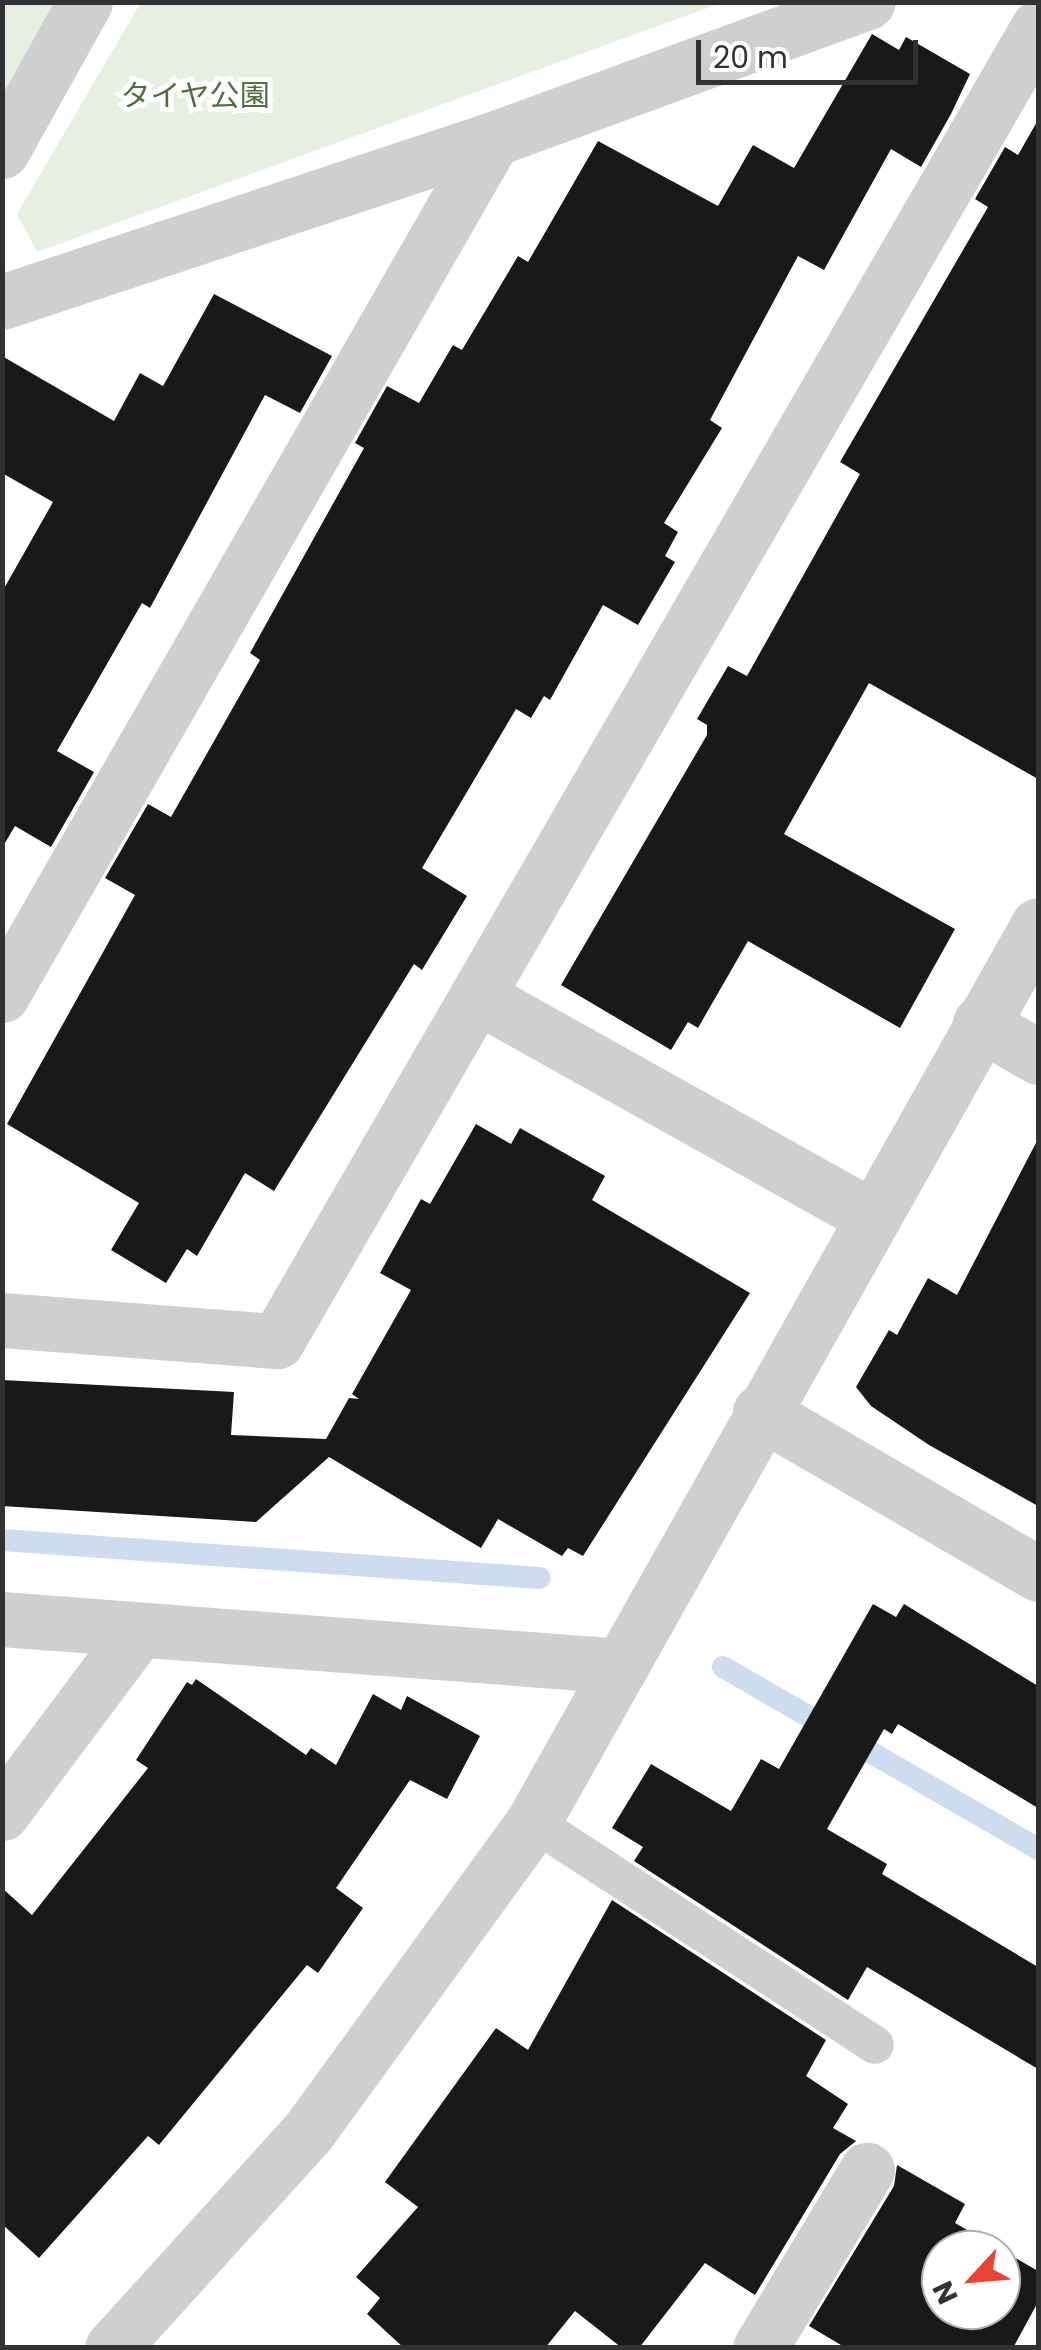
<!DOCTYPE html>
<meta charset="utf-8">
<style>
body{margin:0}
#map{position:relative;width:1041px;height:2350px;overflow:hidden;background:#fff;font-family:Poppins,"Noto Sans JP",sans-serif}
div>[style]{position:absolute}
.green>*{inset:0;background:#e6efe0}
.stream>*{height:22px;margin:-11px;padding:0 11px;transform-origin:11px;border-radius:11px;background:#cddcee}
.building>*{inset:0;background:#191919}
.service>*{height:38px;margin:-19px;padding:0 19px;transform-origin:19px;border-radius:19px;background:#cfcfcf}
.minor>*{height:55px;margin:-27.5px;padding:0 27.5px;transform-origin:27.5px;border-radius:27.5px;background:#cfcfcf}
.tertiary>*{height:55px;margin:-27.5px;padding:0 27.5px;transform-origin:27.5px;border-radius:27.5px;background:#cfcfcf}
span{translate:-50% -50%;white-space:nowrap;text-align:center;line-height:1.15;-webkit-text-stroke:10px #fff;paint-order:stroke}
.park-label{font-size:30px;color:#4d703d}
.frame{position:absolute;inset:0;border:5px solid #323232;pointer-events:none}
.north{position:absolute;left:921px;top:2230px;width:100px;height:100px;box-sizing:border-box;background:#fff;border:2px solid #adadad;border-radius:50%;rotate:244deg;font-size:28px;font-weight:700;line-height:40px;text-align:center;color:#323232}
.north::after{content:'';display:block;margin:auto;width:35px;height:45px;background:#ea4233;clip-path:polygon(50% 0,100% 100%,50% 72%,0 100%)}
.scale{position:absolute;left:696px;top:40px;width:222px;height:45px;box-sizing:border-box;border:5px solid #323232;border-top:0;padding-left:12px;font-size:30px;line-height:35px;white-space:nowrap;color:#323232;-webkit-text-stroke:8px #fff;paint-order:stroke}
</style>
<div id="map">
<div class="green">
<div style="clip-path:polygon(141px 2px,721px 2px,721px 3px,37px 252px,17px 214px)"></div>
<div style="clip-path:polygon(3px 3px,56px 3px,3px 97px)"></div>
</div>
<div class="stream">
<div style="left:2px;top:1540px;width:539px;rotate:4.04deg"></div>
<div style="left:723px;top:1667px;width:364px;rotate:30deg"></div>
</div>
<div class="building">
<div style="clip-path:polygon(872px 34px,899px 50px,906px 37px,970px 74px,951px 114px,921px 167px,891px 149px,824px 270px,798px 256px,710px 420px,722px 428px,664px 523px,678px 532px,665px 556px,675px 562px,638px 625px,603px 605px,550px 700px,544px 696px,531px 718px,516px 709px,422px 868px,467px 896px,422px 970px,414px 964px,274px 1191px,245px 1173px,197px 1256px,187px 1249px,166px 1283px,111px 1250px,139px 1203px,7px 1124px,135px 895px,105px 878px,148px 804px,171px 817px,260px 660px,250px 653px,364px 448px,355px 443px,387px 386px,419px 403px,453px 345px,462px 350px,518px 256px,528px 262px,598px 141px,718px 206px,753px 145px,794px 168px)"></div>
<div style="clip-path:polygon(1038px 120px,1038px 779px,869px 683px,784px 834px,955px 929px,900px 1028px,748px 941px,698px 1028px,688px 1022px,671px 1050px,561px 985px,707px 735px,707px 725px,697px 719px,728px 666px,747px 676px,860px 474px,840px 462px,988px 207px,975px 199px,1005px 147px,1018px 155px)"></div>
<div style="clip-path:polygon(214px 294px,332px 356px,300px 413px,265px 395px,150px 608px,142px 603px,57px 751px,94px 772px,51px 847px,15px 826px,2px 848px,2px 592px,53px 502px,2px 473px,2px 356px,114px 421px,140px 373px,163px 386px)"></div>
<div style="clip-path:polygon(476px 1124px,511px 1144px,520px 1128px,605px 1176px,592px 1200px,750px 1293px,583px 1556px,568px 1548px,562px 1556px,498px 1519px,481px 1548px,329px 1457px,256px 1522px,2px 1506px,2px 1380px,234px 1392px,231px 1435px,326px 1439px,349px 1398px,359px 1399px,352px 1394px,411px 1290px,380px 1273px,421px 1199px,430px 1204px)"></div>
<div style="clip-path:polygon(1038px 1139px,1038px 1506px,929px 1445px,871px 1406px,856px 1387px,889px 1330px,897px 1335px,928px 1278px,957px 1295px)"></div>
<div style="clip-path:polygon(873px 1604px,896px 1617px,904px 1604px,1038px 1686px,1038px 1808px,898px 1724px,892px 1734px,884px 1729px,827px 1829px,887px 1864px,882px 1874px,1038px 1967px,1038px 2069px,867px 1967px,848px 2000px,634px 1861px,643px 1847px,612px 1828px,651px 1764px,731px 1811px,761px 1759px,779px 1769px)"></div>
<div style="clip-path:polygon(196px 1679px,306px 1755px,311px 1748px,336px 1765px,373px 1694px,401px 1710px,407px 1696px,480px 1736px,447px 1799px,410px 1780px,336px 1888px,363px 1908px,318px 1973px,307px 1965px,159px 2145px,148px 2136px,39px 2258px,2px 2224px,2px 1888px,32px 1915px,148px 1768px,136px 1760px,187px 1682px,192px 1685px)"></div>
<div style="clip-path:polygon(612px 1900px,826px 2040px,806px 2076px,848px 2104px,833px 2128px,856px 2141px,840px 2154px,755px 2295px,705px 2263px,639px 2348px,622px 2348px,575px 2311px,545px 2348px,404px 2348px,367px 2314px,380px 2298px,356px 2277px,418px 2207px,385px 2182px,496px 2028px,528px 2050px)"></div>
<div style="clip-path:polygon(evenodd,897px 2165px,965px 2204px,955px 2223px,1038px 2271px,1038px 2302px,1013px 2348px,846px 2348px,809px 2326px,894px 2186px,897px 2165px,941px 2250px,1001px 2250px,1001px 2310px,941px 2310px,941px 2250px)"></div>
</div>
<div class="service">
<div style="left:533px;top:1822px;width:408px;rotate:33.1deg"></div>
</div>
<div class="minor">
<div style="left:2px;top:151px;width:171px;rotate:-60.9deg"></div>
<div style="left:2px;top:302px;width:517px;rotate:-18.36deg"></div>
<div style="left:493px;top:139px;width:399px;rotate:-20.1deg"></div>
<div style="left:2px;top:995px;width:987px;rotate:-60.16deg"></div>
<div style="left:477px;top:996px;width:451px;rotate:29.2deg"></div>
<div style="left:980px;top:1023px;width:67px;rotate:30.4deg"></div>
<div style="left:2px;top:1320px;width:276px;rotate:4.4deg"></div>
<div style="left:277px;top:1341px;width:1518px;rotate:-59.92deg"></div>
<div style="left:760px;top:1412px;width:322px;rotate:30.2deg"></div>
<div style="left:2px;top:1813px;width:227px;rotate:-53.2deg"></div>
<div style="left:760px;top:2348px;width:208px;rotate:-59deg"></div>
</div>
<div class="tertiary">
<div style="left:2px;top:1619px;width:621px;rotate:4.34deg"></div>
<div style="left:112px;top:2348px;width:292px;rotate:-47.8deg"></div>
<div style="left:308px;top:2132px;width:383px;rotate:-54deg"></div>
<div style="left:533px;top:1822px;width:1029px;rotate:-60.62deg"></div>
</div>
<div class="park-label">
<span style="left:195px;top:96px">タイヤ公園</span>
</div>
<div class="frame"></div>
<div class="north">N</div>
<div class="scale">20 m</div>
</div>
